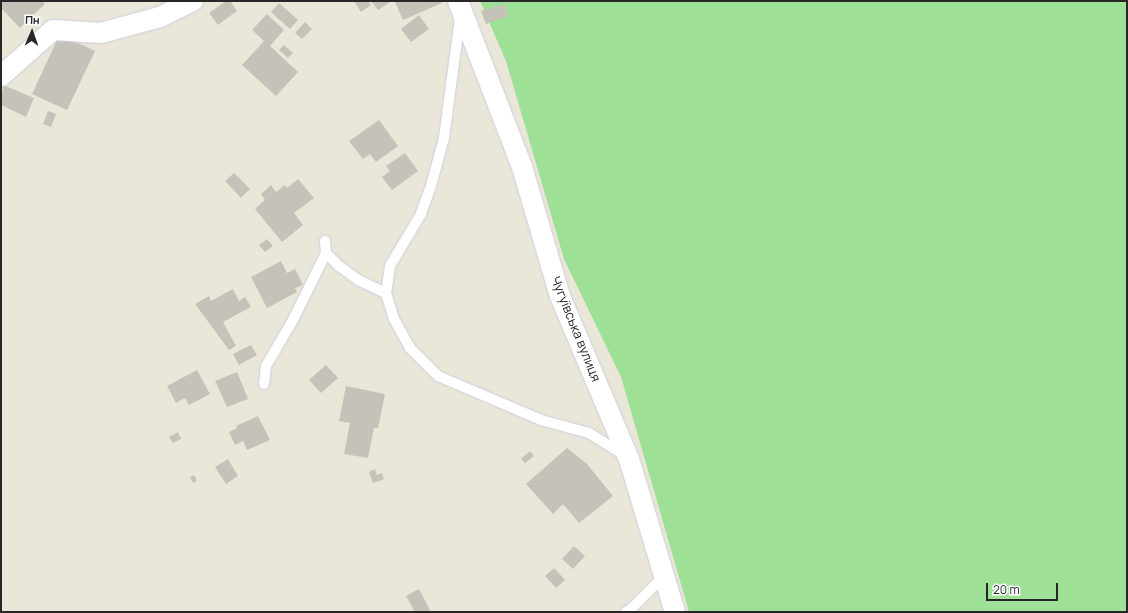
<!DOCTYPE html>
<meta charset="utf-8">
<style>
body{margin:0}
#map{position:relative;width:1128px;height:613px;overflow:hidden;background:#eae7d9;font-family:Manrope,sans-serif}
div>[style]{position:absolute}
.green>*{inset:0;background:#9ee096}
.building>*{inset:0;background:#c5c3b9}
.roads{filter:drop-shadow(0 0 1px #cfcee0) drop-shadow(0 0 1px #cfcee0)}
.lane>*{height:10px;margin:-5px;padding:0 5px;transform-origin:5px;border-radius:5px;background:#fff}
.street>*{height:20px;margin:-10px;padding:0 10px;transform-origin:10px;border-radius:10px;background:#fff}
span{translate:-50% -50%;white-space:nowrap;text-align:center;line-height:1.15;-webkit-text-stroke:3px #fff;paint-order:stroke}
.street-label{font-size:13px;color:#272727}
.frame{position:absolute;inset:0;border:2px solid #272727;pointer-events:none}
.north{position:absolute;left:12px;top:12px;width:40px;height:40px;-webkit-text-stroke:3px #fff;paint-order:stroke;rotate:2deg;font-size:11px;font-weight:700;line-height:16px;text-align:center;color:#272727}
.north::after{content:'';display:block;margin:auto;width:14px;height:18px;background:#272727;clip-path:polygon(50% 0,100% 100%,50% 72%,0 100%)}
.scale{position:absolute;left:986px;top:583px;width:72px;height:18px;box-sizing:border-box;border:2px solid #272727;border-top:0;padding-left:5px;font-size:12px;line-height:14px;white-space:nowrap;color:#272727;-webkit-text-stroke:3px #fff;paint-order:stroke}
</style>
<div id="map">
<div class="green">
<div style="clip-path:polygon(480px 1px,1127px 1px,1127px 612px,689px 612px,621px 377px,564px 259px,506px 61px)"></div>
</div>
<div class="building">
<div style="clip-path:polygon(1px 1px,42px 1px,45px 4px,20px 28px,1px 8px)"></div>
<div style="clip-path:polygon(226px 1px,230px 1px,237px 11px,218px 25px,209px 13px)"></div>
<div style="clip-path:polygon(354px 1px,368px 1px,371px 5px,361px 12px)"></div>
<div style="clip-path:polygon(371px 1px,388px 1px,389px 3px,378px 10px)"></div>
<div style="clip-path:polygon(397px 1px,441px 1px,442px 3px,403px 20px,395px 2px)"></div>
<div style="clip-path:polygon(279px 3px,298px 20px,290px 29px,271px 12px)"></div>
<div style="clip-path:polygon(504px 4px,508px 16px,486px 24px,481px 11px)"></div>
<div style="clip-path:polygon(267px 14px,284px 30px,270px 46px,298px 72px,276px 96px,242px 65px,264px 41px,252px 30px)"></div>
<div style="clip-path:polygon(419px 15px,429px 29px,411px 42px,401px 29px)"></div>
<div style="clip-path:polygon(305px 22px,312px 29px,302px 39px,295px 33px)"></div>
<div style="clip-path:polygon(70px 39px,95px 51px,67px 110px,32px 94px,57px 40px)"></div>
<div style="clip-path:polygon(284px 45px,293px 53px,288px 58px,279px 50px)"></div>
<div style="clip-path:polygon(3px 85px,34px 98px,26px 117px,1px 105px)"></div>
<div style="clip-path:polygon(48px 111px,56px 114px,51px 127px,43px 124px)"></div>
<div style="clip-path:polygon(379px 120px,398px 146px,376px 162px,370px 154px,363px 159px,349px 141px)"></div>
<div style="clip-path:polygon(405px 153px,418px 171px,392px 190px,382px 177px,390px 171px,386px 166px)"></div>
<div style="clip-path:polygon(234px 173px,250px 189px,241px 198px,225px 181px)"></div>
<div style="clip-path:polygon(298px 179px,314px 198px,294px 213px,303px 225px,282px 242px,255px 209px,265px 200px,261px 194px,271px 185px,276px 192px,285px 185px,287px 188px)"></div>
<div style="clip-path:polygon(267px 239px,273px 246px,265px 252px,259px 245px)"></div>
<div style="clip-path:polygon(281px 261px,287px 273px,295px 269px,303px 285px,295px 288px,297px 292px,267px 308px,251px 277px)"></div>
<div style="clip-path:polygon(233px 289px,239px 301px,245px 297px,251px 307px,223px 322px,236px 346px,229px 350px,195px 304px,209px 296px,211px 301px)"></div>
<div style="clip-path:polygon(251px 345px,257px 355px,239px 365px,233px 354px)"></div>
<div style="clip-path:polygon(326px 365px,338px 378px,321px 393px,309px 380px)"></div>
<div style="clip-path:polygon(197px 370px,210px 394px,189px 405px,185px 398px,176px 403px,167px 386px)"></div>
<div style="clip-path:polygon(237px 372px,248px 399px,227px 407px,215px 381px)"></div>
<div style="clip-path:polygon(346px 386px,385px 394px,378px 428px,374px 428px,368px 458px,344px 454px,350px 423px,339px 421px)"></div>
<div style="clip-path:polygon(258px 416px,270px 440px,247px 450px,243px 441px,235px 445px,229px 432px,237px 428px,236px 426px)"></div>
<div style="clip-path:polygon(178px 432px,181px 439px,173px 443px,169px 437px)"></div>
<div style="clip-path:polygon(567px 448px,587px 464px,613px 496px,579px 523px,563px 504px,553px 514px,526px 484px)"></div>
<div style="clip-path:polygon(530px 451px,534px 456px,525px 463px,521px 459px)"></div>
<div style="clip-path:polygon(228px 459px,238px 476px,226px 484px,215px 467px)"></div>
<div style="clip-path:polygon(375px 469px,377px 475px,382px 473px,384px 479px,373px 483px,369px 472px)"></div>
<div style="clip-path:polygon(194px 475px,197px 481px,193px 483px,190px 477px)"></div>
<div style="clip-path:polygon(574px 546px,585px 556px,573px 569px,562px 559px)"></div>
<div style="clip-path:polygon(554px 568px,565px 580px,556px 588px,545px 576px)"></div>
<div style="clip-path:polygon(419px 589px,431px 612px,415px 612px,406px 596px)"></div>
</div>
<div class="roads">
<div class="lane">
<div style="left:460px;top:18px;width:121px;rotate:97.6deg"></div>
<div style="left:444px;top:138px;width:50px;rotate:105.2deg"></div>
<div style="left:431px;top:186px;width:30px;rotate:110deg"></div>
<div style="left:421px;top:214px;width:61px;rotate:120.8deg"></div>
<div style="left:390px;top:266px;width:27px;rotate:98deg"></div>
<div style="left:386px;top:293px;width:27px;rotate:73deg"></div>
<div style="left:394px;top:319px;width:33px;rotate:61deg"></div>
<div style="left:410px;top:348px;width:40px;rotate:45deg"></div>
<div style="left:438px;top:376px;width:112px;rotate:23.1deg"></div>
<div style="left:541px;top:420px;width:50px;rotate:15.2deg"></div>
<div style="left:589px;top:433px;width:41px;rotate:32.2deg"></div>
<div style="left:326px;top:253px;width:18px;rotate:45deg"></div>
<div style="left:339px;top:266px;width:24px;rotate:36deg"></div>
<div style="left:358px;top:280px;width:31px;rotate:25deg"></div>
<div style="left:264px;top:384px;width:18px;rotate:-84deg"></div>
<div style="left:266px;top:366px;width:53px;rotate:-59.6deg"></div>
<div style="left:293px;top:320px;width:75px;rotate:-63.8deg"></div>
<div style="left:326px;top:253px;width:12px;rotate:-95deg"></div>
<div style="left:626px;top:612px;width:6px;rotate:-31deg"></div>
<div style="left:631px;top:609px;width:48px;rotate:-45deg"></div>
</div>
<div class="street">
<div style="left:458px;top:1px;width:178px;rotate:68.9deg"></div>
<div style="left:522px;top:167px;width:134px;rotate:73.6deg"></div>
<div style="left:560px;top:296px;width:177px;rotate:67.1deg"></div>
<div style="left:629px;top:459px;width:160px;rotate:73.3deg"></div>
<div style="left:1px;top:76px;width:69px;rotate:-41.5deg"></div>
<div style="left:53px;top:30px;width:48px;rotate:3.6deg"></div>
<div style="left:101px;top:33px;width:61px;rotate:-15.2deg"></div>
<div style="left:160px;top:17px;width:37px;rotate:-26deg"></div>
</div>
</div>
<div class="street-label">
<span style="left:576px;top:329px;rotate:68deg">Чугуївська вулиця</span>
</div>
<div class="frame"></div>
<div class="north">Пн</div>
<div class="scale">20 m</div>
</div>
